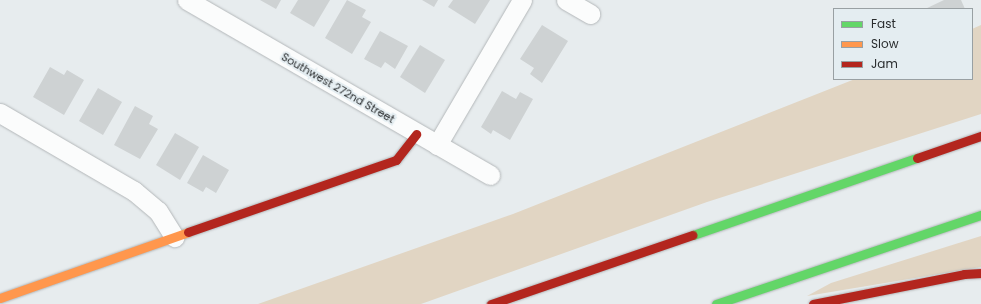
<!DOCTYPE html>
<style>
body{margin:0}
#map{position:relative;width:981px;height:304px;overflow:hidden;background:#e7ecee;font-family:Poppins,sans-serif}
div>[style]{position:absolute}
.green>*{inset:0;background:#e1d5c3}
.building>*{inset:0;background:#ced2d3}
.roads{filter:drop-shadow(0 0 1px #b3b7b9) drop-shadow(0 0 1px #b3b7b9)}
.street>*{height:19px;margin:-9.5px;padding:0 9.5px;transform-origin:9.5px;border-radius:9.5px;background:#fbfcfc}
.fast>*{height:9px;margin:-4.5px;padding:0 4.5px;transform-origin:4.5px;border-radius:4.5px;background:#63d668}
.slow>*{height:9px;margin:-4.5px;padding:0 4.5px;transform-origin:4.5px;border-radius:4.5px;background:#ff974d}
.jam>*{height:9px;margin:-4.5px;padding:0 4.5px;transform-origin:4.5px;border-radius:4.5px;background:#b3261e}
span{translate:-50% -50%;white-space:nowrap;text-align:center;line-height:1.15;-webkit-text-stroke:4px #e4edf1;paint-order:stroke}
.street-label{font-size:11px;color:#292c2e}
.legend{position:absolute;left:833px;top:8px;width:140px;height:72px;box-sizing:border-box;background:#e4edf1;border:1px solid #99a0a3;margin:0;padding:5px 7px;list-style:none;font-size:12px;color:#292c2e}
.legend li{display:flex;align-items:center;gap:8px;height:20px}
.legend b{width:20px;border:1px solid #99a0a3}
</style>
<div id="map">
<div class="green">
<div style="clip-path:polygon(981px 25px,981px 114px,707px 202px,421px 304px,258px 304px,513px 214px,855px 79px,972px 79px,972px 29px)"></div>
<div style="clip-path:polygon(981px 236px,981px 267px,807px 296px,831px 283px)"></div>
</div>
<div class="building">
<div style="clip-path:polygon(260px 0,281px 0,276px 9px)"></div>
<div style="clip-path:polygon(298px 0,330px 0,314px 27px,290px 13px)"></div>
<div style="clip-path:polygon(347px 0,366px 10px,362px 17px,371px 22px,352px 54px,325px 38px)"></div>
<div style="clip-path:polygon(422px 0,438px 0,434px 7px)"></div>
<div style="clip-path:polygon(453px 0,490px 0,475px 24px,448px 7px)"></div>
<div style="clip-path:polygon(944px 0,961px 0,965px 9px,925px 9px)"></div>
<div style="clip-path:polygon(542px 25px,568px 41px,542px 83px,530px 74px,534px 68px,520px 59px)"></div>
<div style="clip-path:polygon(380px 31px,408px 46px,395px 69px,385px 62px,381px 68px,364px 59px)"></div>
<div style="clip-path:polygon(420px 45px,445px 60px,425px 93px,400px 77px)"></div>
<div style="clip-path:polygon(50px 67px,64px 75px,67px 70px,84px 80px,64px 115px,33px 97px)"></div>
<div style="clip-path:polygon(98px 88px,122px 102px,103px 135px,79px 121px)"></div>
<div style="clip-path:polygon(502px 91px,516px 99px,520px 92px,533px 99px,510px 140px,493px 130px,491px 134px,481px 127px)"></div>
<div style="clip-path:polygon(135px 106px,153px 116px,149px 124px,158px 129px,140px 159px,114px 145px)"></div>
<div style="clip-path:polygon(175px 133px,199px 147px,180px 180px,156px 165px)"></div>
<div style="clip-path:polygon(203px 155px,229px 170px,216px 193px,206px 187px,203px 192px,187px 183px)"></div>
</div>
<div class="roads">
<div class="street">
<div style="left:187px;top:0;width:350px;rotate:30deg"></div>
<div style="left:566px;top:0;width:28px;rotate:30deg"></div>
<div style="left:0;top:113px;width:155px;rotate:30.2deg"></div>
<div style="left:134px;top:191px;width:31px;rotate:40deg"></div>
<div style="left:158px;top:211px;width:31px;rotate:58deg"></div>
<div style="left:437px;top:145px;width:168px;rotate:-59.6deg"></div>
</div>
<div class="fast">
<div style="left:693px;top:235px;width:237px;rotate:-19deg"></div>
<div style="left:716px;top:304px;width:280px;rotate:-18.6deg"></div>
</div>
<div class="slow">
<div style="left:0;top:298px;width:199px;rotate:-19.3deg"></div>
</div>
<div class="jam">
<div style="left:917px;top:158px;width:68px;rotate:-19deg"></div>
<div style="left:188px;top:232px;width:220px;rotate:-19.1deg"></div>
<div style="left:396px;top:160px;width:33px;rotate:-52deg"></div>
<div style="left:491px;top:304px;width:213px;rotate:-18.9deg"></div>
<div style="left:813px;top:304px;width:154px;rotate:-11.2deg"></div>
<div style="left:964px;top:274px;width:17px;rotate:-3deg"></div>
</div>
</div>
<div class="street-label">
<span style="left:338px;top:88px;rotate:30deg">Southwest 272nd Street</span>
</div>
<ul class="legend">
<li><b style="height:5px;background:#63d668"></b>Fast</li>
<li><b style="height:5px;background:#ff974d"></b>Slow</li>
<li><b style="height:5px;background:#b3261e"></b>Jam</li>
</ul>
</div>
